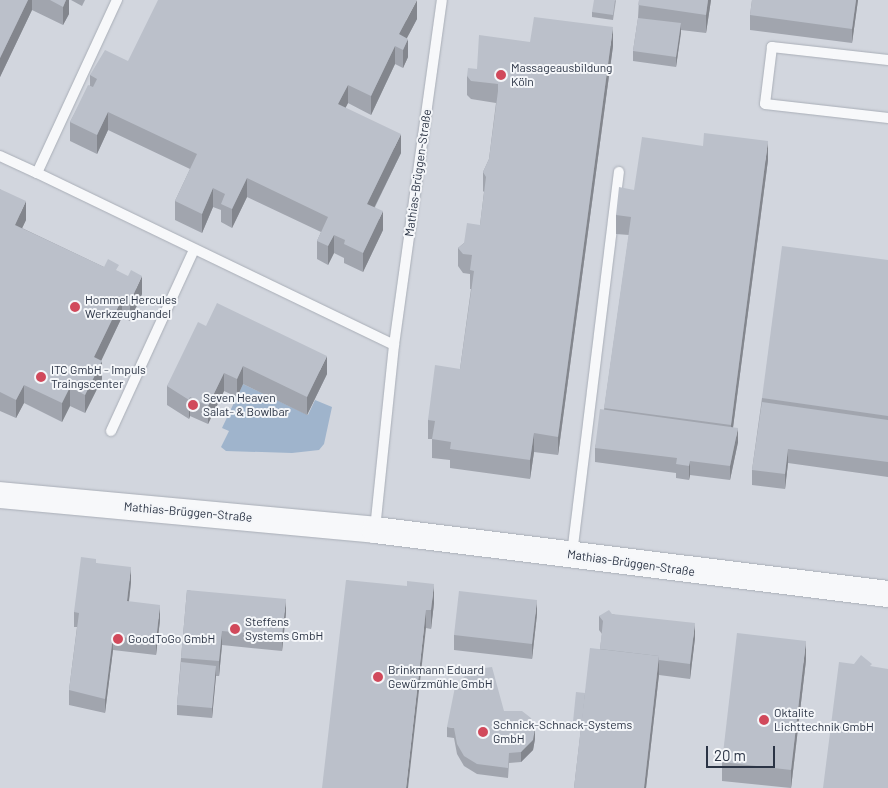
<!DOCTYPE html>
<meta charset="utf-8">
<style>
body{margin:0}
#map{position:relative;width:888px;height:788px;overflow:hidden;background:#e4e7ec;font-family:Barlow,sans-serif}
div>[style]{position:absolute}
.built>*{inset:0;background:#d2d6de}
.water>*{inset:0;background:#9fb4cc}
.roads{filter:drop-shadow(0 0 1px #a9aeb7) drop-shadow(0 0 1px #a9aeb7)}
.service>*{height:10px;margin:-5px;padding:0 5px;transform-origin:5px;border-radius:5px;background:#f7f8fa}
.tertiary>*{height:26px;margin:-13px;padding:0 13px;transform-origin:13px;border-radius:13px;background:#f7f8fa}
.wall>*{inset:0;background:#a1a5ae}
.shaded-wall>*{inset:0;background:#83868d}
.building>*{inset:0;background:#bbc0ca}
.dots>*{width:14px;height:14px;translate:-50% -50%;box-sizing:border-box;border:2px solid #f4f6f9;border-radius:50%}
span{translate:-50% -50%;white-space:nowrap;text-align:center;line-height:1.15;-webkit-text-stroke:4px #f4f6f9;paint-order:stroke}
.poi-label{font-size:12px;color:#2b3445}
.left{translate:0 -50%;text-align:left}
.street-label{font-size:12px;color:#2b3445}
.scale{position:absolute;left:706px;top:746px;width:69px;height:22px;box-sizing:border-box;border:2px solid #2b3445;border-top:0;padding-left:6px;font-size:15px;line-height:18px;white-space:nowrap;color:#2b3445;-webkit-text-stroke:4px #f4f6f9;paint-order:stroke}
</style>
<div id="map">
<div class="built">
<div style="clip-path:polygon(0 0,888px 0,888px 788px,0 788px)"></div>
</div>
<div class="water">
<div style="clip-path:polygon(243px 384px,308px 415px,315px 400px,332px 407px,324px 444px,319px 450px,292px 453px,226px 451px,221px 447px,229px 431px,222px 428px)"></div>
</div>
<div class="roads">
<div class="service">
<div style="left:888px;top:60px;width:117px;rotate:-173.6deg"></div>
<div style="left:772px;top:47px;width:57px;rotate:97deg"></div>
<div style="left:765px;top:104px;width:124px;rotate:6.5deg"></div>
<div style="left:0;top:156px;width:41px;rotate:24.7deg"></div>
<div style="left:37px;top:173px;width:191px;rotate:-65.2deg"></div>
<div style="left:37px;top:173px;width:396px;rotate:25.7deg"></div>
<div style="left:111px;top:431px;width:199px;rotate:-65.4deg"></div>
<div style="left:375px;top:529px;width:185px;rotate:-84.1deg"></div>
<div style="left:394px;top:345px;width:348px;rotate:-82.1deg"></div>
<div style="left:572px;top:554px;width:385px;rotate:-83deg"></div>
</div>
<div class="tertiary">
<div style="left:0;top:495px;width:377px;rotate:5.3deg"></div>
<div style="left:375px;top:530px;width:517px;rotate:7.11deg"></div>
</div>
</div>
<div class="wall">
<div style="clip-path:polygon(0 0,69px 0,69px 14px,63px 25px,32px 10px,0 77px)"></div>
<div style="clip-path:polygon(71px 0,85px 0,82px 6px)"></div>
<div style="clip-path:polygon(616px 0,613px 20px,592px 17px,592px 12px)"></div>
<div style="clip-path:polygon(639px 0,711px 0,706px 33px,681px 30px,676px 67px,633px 61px,633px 51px,638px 18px)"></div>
<div style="clip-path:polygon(752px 0,858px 0,852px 43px,750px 30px,750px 15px)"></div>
<div style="clip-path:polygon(417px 19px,407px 38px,408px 57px,403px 68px,395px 64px,371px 115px,348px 103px,345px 108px,401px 153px,375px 207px,383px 230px,363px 272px,344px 263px,344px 258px,334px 253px,328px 265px,317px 259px,317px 241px,321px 232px,247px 197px,232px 228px,221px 222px,221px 210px,213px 207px,202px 233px,175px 220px,175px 201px,190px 169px,108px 130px,97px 154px,70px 141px,70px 122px,90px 85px,90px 75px,128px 61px)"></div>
<div style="clip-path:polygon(530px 42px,613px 46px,558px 455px,534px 452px,530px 479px,450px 468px,450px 460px,432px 458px,432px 439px,428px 439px,428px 420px,460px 369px,471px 289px,470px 289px,470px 274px,463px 273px,458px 266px,458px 248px,464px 243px,480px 225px,484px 192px,483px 191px,483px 172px,489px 159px,496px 103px,471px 99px,467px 95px,467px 76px,477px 69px)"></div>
<div style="clip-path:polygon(768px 160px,733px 427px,738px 442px,730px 480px,690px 475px,689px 480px,676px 478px,676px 473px,595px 462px,595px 448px,604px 410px,629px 235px,616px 234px,616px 215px,634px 190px)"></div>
<div style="clip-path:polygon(0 189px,26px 220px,22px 228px,104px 267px,119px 272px,142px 294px,130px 321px,122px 317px,101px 360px,102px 379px,85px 413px,70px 406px,62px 422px,24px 403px,16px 418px,0 411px)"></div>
<div style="clip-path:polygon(888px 260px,888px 477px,788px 463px,785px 489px,752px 485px,752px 470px,762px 398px)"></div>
<div style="clip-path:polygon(206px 326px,327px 374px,307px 415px,243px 384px,237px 397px,224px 391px,208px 424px,190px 416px,189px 419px,167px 405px,167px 386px)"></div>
<div style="clip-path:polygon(96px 563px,131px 582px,129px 602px,160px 620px,156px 655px,113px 650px,105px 713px,69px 705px,69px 690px,77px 627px,74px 627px,74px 612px)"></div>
<div style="clip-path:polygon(346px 580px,434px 603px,431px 629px,426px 628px)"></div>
<div style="clip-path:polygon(187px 590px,286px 613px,282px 651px,222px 645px,219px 676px,216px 676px,212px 718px,177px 715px,177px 705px,181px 658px)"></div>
<div style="clip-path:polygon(537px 614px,532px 659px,454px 650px,454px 635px)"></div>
<div style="clip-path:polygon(612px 614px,695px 638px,690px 679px,659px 675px,646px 788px,574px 788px,581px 728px,573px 727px,573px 722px,585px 693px,600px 649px,602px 634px,599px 630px,599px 616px)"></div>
<div style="clip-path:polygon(806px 660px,791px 788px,722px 781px,722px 762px)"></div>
<div style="clip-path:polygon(447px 727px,535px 739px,533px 750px,521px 762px,509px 763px,508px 778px,477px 774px,464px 766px,457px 754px,454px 738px,447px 737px)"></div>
</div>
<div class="shaded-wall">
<div style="clip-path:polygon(28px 0,32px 0,32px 10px,0 77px,0 58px)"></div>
<div style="clip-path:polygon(66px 0,69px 0,69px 14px,63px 25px,63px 7px)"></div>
<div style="clip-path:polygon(417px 0,417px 19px,401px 49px,399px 34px)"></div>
<div style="clip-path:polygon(708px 0,711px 0,706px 33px,706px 15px)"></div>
<div style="clip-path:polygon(856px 0,858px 0,852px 43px,852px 29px)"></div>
<div style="clip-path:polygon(681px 23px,681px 33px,676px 67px,676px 57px)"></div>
<div style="clip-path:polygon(613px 27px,613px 46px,558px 455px,558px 437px)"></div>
<div style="clip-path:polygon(408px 39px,408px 57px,403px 68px,403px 50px)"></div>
<div style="clip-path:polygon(395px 46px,395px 64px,371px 115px,371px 96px)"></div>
<div style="clip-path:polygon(348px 85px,348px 103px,338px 123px,338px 104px)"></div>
<div style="clip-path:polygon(108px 112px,108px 130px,97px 154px,97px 135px)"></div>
<div style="clip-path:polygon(401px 134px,401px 153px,367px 222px,367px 204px)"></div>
<div style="clip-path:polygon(768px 141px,768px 160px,731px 443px,731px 425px)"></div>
<div style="clip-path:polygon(247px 178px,247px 197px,232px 228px,232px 209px)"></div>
<div style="clip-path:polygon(213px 188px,213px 207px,202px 233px,202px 214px)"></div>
<div style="clip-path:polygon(26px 201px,26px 220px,15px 243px,15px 225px)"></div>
<div style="clip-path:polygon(383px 211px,383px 230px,363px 272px,363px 253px)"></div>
<div style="clip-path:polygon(334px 235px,334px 253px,328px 265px,328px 246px)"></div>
<div style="clip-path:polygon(142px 276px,142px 294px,130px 321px,130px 302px)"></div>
<div style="clip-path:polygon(122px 299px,122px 317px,94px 376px,94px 357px)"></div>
<div style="clip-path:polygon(327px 356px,327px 374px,307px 415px,307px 397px)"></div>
<div style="clip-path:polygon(102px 361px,102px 379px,85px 413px,85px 395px)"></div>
<div style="clip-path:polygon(243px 366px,243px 384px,237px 397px,237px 379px)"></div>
<div style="clip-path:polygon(224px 373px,224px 391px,208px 424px,208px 406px)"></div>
<div style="clip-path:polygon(24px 385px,24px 403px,16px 418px,16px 400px)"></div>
<div style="clip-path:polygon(70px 387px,70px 406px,62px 422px,62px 403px)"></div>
<div style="clip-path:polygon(190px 397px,190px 416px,189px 419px,189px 400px)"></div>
<div style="clip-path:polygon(738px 428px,738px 442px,730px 480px,730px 466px)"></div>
<div style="clip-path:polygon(534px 433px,534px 452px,530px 479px,530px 460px)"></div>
<div style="clip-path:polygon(788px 449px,788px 463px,785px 489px,785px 474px)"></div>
<div style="clip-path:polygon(690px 461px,690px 475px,689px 480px,689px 466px)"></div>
<div style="clip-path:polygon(131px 567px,131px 582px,127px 616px,127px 601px)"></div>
<div style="clip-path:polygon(434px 584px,434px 603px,431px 629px,431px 610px)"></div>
<div style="clip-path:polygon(286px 599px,286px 613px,282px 651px,282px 636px)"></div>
<div style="clip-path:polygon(537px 600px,537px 614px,532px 659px,532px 644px)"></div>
<div style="clip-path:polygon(160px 605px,160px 620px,156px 655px,156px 641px)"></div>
<div style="clip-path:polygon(426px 610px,426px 628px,408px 788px,406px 788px)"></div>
<div style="clip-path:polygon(695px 623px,695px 638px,690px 679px,690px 664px)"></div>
<div style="clip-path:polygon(222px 631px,222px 645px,219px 676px,219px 661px)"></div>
<div style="clip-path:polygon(113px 636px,113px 650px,105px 713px,105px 699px)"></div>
<div style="clip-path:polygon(806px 641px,806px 660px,791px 788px,791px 770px)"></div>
<div style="clip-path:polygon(659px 656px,659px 674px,646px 788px,644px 788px)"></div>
<div style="clip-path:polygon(216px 666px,216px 676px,212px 718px,212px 708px)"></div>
<div style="clip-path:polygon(535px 729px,535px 739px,533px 750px,521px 762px,521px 752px)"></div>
</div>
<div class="building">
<div style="clip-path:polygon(0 0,28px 0,0 58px)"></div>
<div style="clip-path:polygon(50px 0,66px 0,63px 7px)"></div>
<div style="clip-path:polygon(158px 0,417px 0,399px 34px,408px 39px,403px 50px,395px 46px,371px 96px,348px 85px,338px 104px,401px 134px,367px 204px,383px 211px,363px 253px,344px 244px,345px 240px,334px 235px,328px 246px,317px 241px,328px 217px,247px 178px,232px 209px,221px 204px,225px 194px,213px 188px,202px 214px,175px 201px,197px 154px,108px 112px,97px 135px,70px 122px,88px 85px,93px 87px,97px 79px,90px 75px,105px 50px,128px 61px)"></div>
<div style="clip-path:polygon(594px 0,615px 0,613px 15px,592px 12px)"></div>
<div style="clip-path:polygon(639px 0,708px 0,706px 15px,638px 5px)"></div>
<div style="clip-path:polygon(752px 0,856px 0,852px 29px,750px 15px)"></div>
<div style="clip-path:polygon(534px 17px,613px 27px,558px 437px,534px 433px,530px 460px,450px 449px,451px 442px,432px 439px,435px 421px,428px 420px,435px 365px,460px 369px,474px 271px,470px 270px,472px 255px,463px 254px,458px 248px,464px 243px,467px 223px,480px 225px,486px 177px,483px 172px,489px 159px,498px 91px,498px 84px,471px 81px,467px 76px,468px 68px,477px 69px,479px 35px,530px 42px)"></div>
<div style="clip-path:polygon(638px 18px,681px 23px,676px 57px,633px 51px)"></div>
<div style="clip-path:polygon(704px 133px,768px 141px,731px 425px,604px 408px,631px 217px,616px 215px,619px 187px,634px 190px,642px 137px,703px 146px)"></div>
<div style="clip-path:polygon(0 189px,26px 201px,15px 225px,104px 267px,108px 259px,119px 265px,116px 270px,128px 276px,131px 270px,142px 276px,130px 302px,122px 299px,94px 357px,102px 361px,85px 395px,70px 387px,62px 403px,24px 385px,16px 400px,0 392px)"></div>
<div style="clip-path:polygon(782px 246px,888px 260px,888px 416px,762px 398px)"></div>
<div style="clip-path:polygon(217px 303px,327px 356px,307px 397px,243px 366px,237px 379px,224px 373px,208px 406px,190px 397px,189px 400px,167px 386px,198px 322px,206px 326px)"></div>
<div style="clip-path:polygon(762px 402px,888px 420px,888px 462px,788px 449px,785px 474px,752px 470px)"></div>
<div style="clip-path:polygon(600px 409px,738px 428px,730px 466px,690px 461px,689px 466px,676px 464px,677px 458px,595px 448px)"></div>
<div style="clip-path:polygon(81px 557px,96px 559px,96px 563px,131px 567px,127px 601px,160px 605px,156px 641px,113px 636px,105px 699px,69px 690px,79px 613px,74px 612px)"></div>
<div style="clip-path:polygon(346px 580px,407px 586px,407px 581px,434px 584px,431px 610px,426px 610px,406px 788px,322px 788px)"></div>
<div style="clip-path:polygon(187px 590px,286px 599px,282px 636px,222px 631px,219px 661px,181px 658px)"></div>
<div style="clip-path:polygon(459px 591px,537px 600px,532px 644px,454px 635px)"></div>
<div style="clip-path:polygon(609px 610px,612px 614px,695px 623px,690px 664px,659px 660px,659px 656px,600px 649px,603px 621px,599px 616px)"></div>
<div style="clip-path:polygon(737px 633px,806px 641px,791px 770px,722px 762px)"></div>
<div style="clip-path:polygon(590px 648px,659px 656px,644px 788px,574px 788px)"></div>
<div style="clip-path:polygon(861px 655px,872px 664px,870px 666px,888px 669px,888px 788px,823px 788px,839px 662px,854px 664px)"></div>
<div style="clip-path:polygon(181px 662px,216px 666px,212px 708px,177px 705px)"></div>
<div style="clip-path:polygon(492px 667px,504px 711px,522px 711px,531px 718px,535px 729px,533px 740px,521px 752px,509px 753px,508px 768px,477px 764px,464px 756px,457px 744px,454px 728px,447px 727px,455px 687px,465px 676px,477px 669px)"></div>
<div style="clip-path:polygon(576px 692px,585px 693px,582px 723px,573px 722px)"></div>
</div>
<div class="dots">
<div style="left:501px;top:75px;background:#d1495b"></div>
<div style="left:75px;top:307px;background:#d1495b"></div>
<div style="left:41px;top:377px;background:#d1495b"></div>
<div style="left:193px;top:405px;background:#d1495b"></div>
<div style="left:235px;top:629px;background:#d1495b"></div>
<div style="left:118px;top:639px;background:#d1495b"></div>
<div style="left:378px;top:677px;background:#d1495b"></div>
<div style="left:764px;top:720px;background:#d1495b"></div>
<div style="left:483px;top:732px;background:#d1495b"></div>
</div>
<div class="poi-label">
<span class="left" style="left:511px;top:75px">Massageausbildung<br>Köln</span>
<span class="left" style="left:85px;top:307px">Hommel Hercules<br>Werkzeughandel</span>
<span class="left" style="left:51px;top:377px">ITC GmbH - Impuls<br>Traingscenter</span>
<span class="left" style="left:203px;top:405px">Seven Heaven<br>Salat- &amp; Bowlbar</span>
<span class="left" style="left:245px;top:629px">Steffens<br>Systems GmbH</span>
<span class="left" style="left:128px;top:639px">GoodToGo GmbH</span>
<span class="left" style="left:388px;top:677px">Brinkmann Eduard<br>Gewürzmühle GmbH</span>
<span class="left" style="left:774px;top:720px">Oktalite<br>Lichttechnik GmbH</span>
<span class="left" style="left:493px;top:732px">Schnick-Schnack-Systems<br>GmbH</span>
</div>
<div class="street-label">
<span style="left:418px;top:173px;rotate:-82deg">Mathias-Brüggen-Straße</span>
<span style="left:188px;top:512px;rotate:5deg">Mathias-Brüggen-Straße</span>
<span style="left:631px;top:563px;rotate:8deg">Mathias-Brüggen-Straße</span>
</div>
<div class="scale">20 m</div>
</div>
